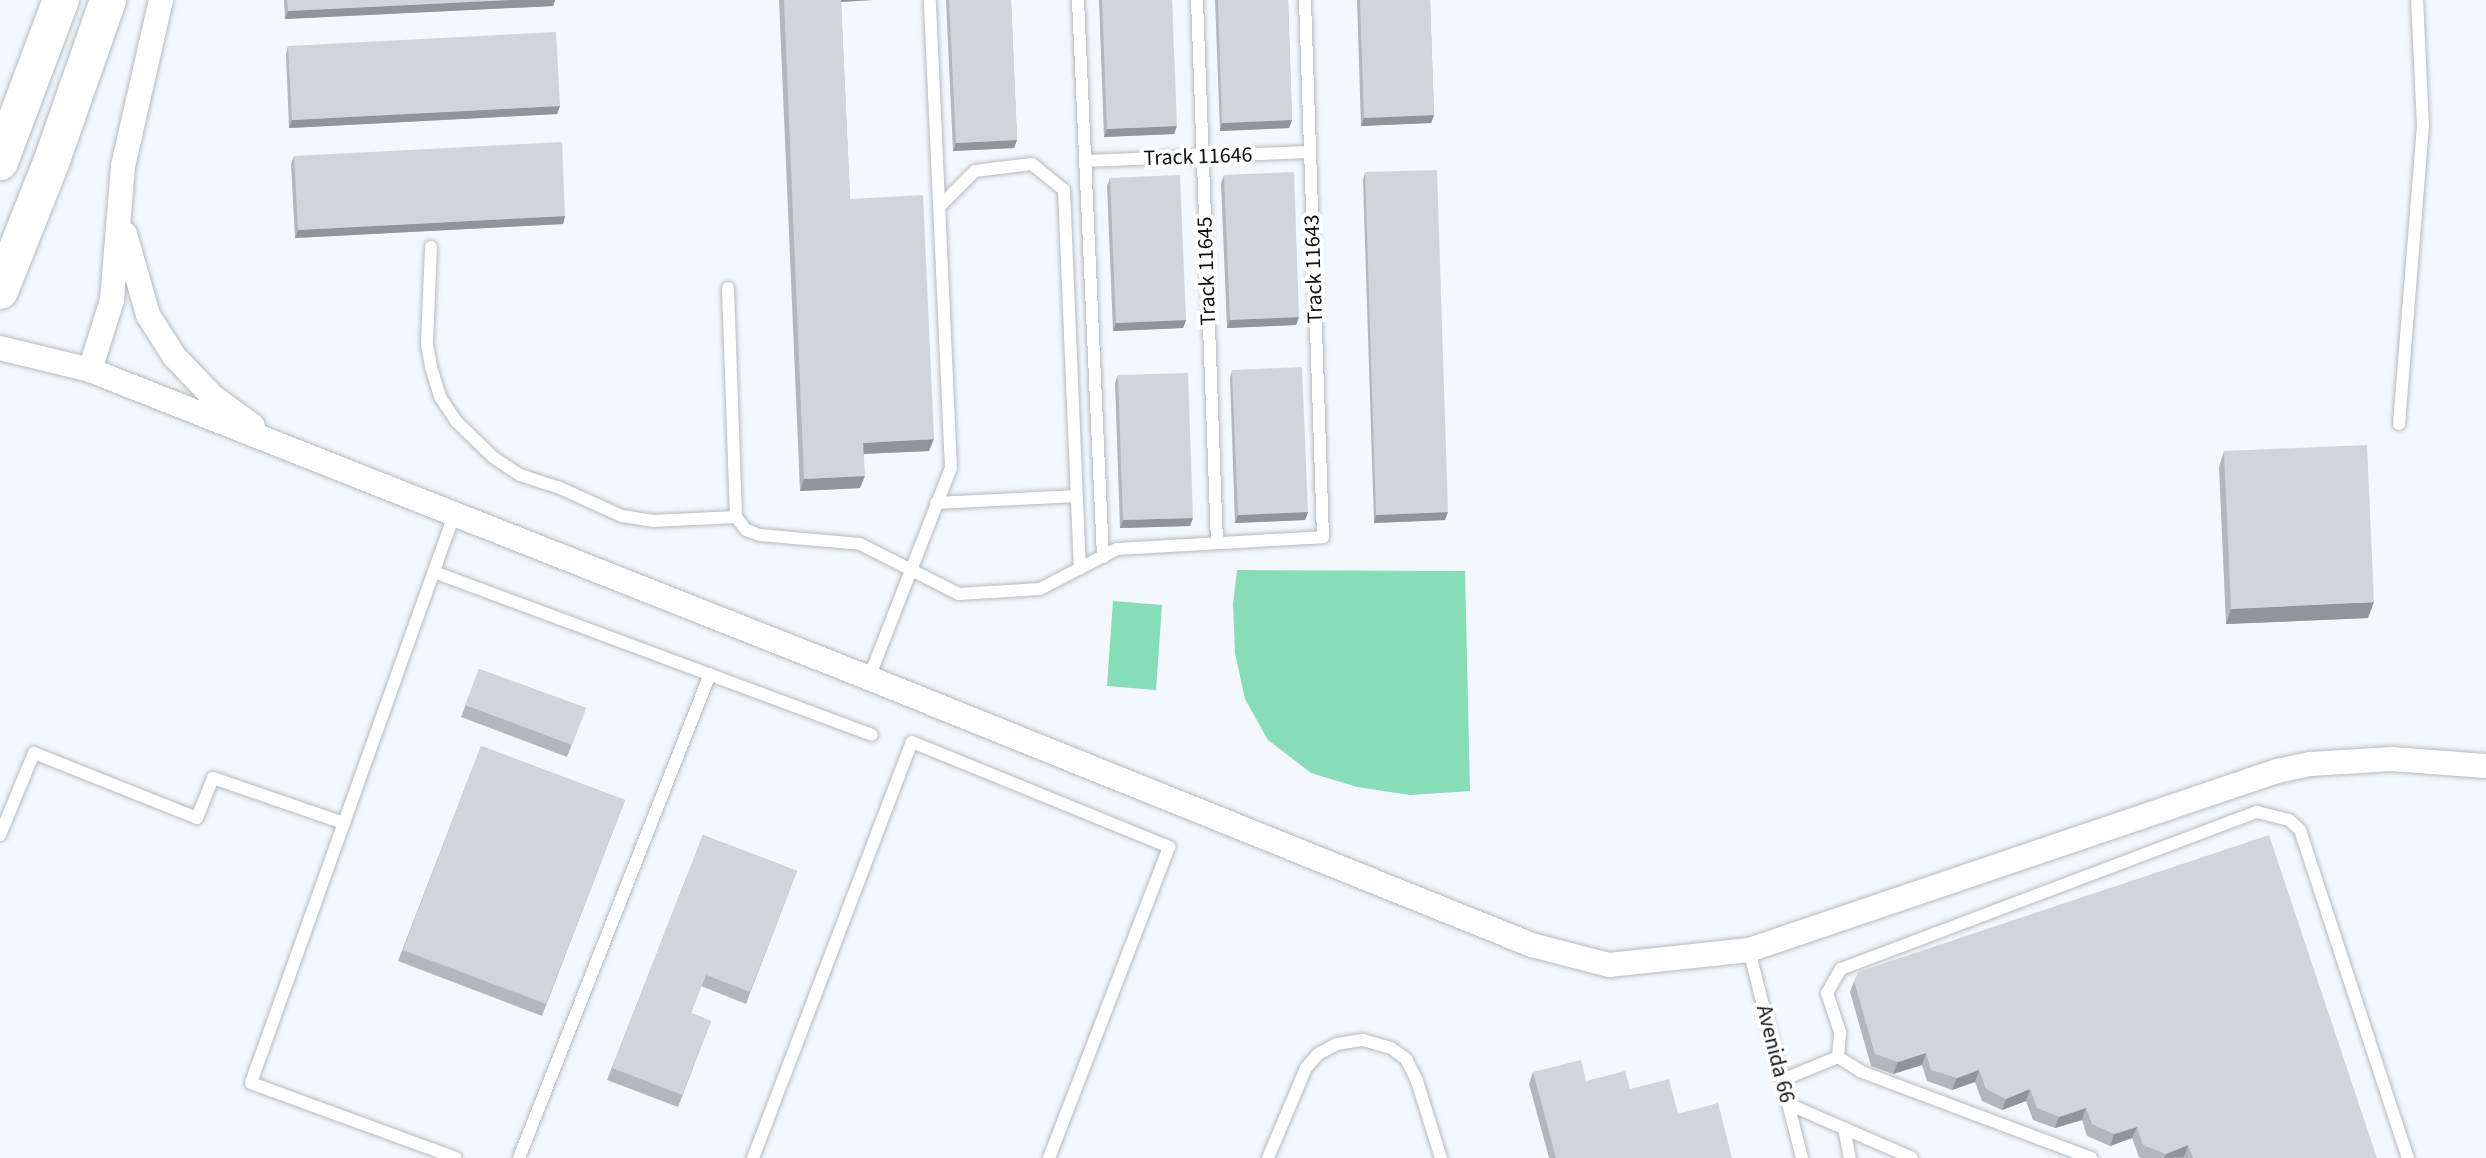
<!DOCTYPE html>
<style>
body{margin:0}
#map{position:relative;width:2486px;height:1158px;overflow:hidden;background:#f3f8fc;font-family:"Source Sans 3",sans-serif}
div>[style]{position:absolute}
.green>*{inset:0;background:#86ddb8}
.roads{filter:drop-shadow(0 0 2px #b6babe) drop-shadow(0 0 2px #b6babe)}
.lane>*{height:12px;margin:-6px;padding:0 6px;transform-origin:6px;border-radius:6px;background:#fff}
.street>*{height:24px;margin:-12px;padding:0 12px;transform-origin:12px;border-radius:12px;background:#fff}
.primary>*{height:36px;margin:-18px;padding:0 18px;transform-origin:18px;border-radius:18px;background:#fff}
.wall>*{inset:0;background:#b3b7bb}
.shaded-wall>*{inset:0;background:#929598}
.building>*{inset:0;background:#d0d5d9}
span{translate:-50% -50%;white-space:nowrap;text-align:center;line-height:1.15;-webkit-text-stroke:8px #fff;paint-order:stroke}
.street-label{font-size:22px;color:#0f1012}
</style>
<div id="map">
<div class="green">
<div style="clip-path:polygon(1237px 570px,1465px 571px,1470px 791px,1410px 795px,1357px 787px,1311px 773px,1268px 740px,1245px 699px,1235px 653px,1233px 604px)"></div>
<div style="clip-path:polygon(1113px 601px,1162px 605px,1156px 690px,1107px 686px)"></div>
</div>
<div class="roads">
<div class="lane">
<div style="left:1078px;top:0;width:558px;rotate:87.43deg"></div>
<div style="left:1197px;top:0;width:542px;rotate:87.89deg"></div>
<div style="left:1085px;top:161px;width:225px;rotate:-2.3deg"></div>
<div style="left:940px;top:206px;width:49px;rotate:-45deg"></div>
<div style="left:975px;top:171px;width:57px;rotate:-7deg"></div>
<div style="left:1032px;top:164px;width:41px;rotate:39.1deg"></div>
<div style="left:1064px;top:190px;width:379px;rotate:87.6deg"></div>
<div style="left:431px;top:247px;width:97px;rotate:92.4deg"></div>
<div style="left:427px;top:344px;width:23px;rotate:80deg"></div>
<div style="left:431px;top:367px;width:31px;rotate:73deg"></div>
<div style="left:440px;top:397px;width:29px;rotate:56deg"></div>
<div style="left:456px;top:421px;width:52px;rotate:44.2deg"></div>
<div style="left:493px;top:457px;width:32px;rotate:34deg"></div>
<div style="left:520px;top:475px;width:40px;rotate:18deg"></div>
<div style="left:558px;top:487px;width:70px;rotate:24.4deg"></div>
<div style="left:622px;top:516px;width:30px;rotate:9deg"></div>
<div style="left:652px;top:521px;width:84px;rotate:-2.7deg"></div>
<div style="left:728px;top:288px;width:229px;rotate:88deg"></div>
<div style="left:736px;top:517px;width:16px;rotate:52deg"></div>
<div style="left:746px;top:530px;width:15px;rotate:20deg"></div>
<div style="left:760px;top:535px;width:100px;rotate:5.1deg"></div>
<div style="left:860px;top:544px;width:111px;rotate:26.8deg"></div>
<div style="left:959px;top:594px;width:81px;rotate:-3.5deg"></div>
<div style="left:1040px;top:589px;width:87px;rotate:-27.5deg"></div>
<div style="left:1117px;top:549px;width:206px;rotate:-3.3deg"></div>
<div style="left:1323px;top:537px;width:537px;rotate:-91.92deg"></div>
<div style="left:2399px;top:424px;width:299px;rotate:-85.4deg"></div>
<div style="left:2423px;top:126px;width:126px;rotate:-92.7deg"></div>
<div style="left:936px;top:503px;width:141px;rotate:-2.8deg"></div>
<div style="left:454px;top:515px;width:603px;rotate:109.67deg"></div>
<div style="left:251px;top:1083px;width:218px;rotate:20.1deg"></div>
<div style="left:434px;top:572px;width:467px;rotate:20.4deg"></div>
<div style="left:869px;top:678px;width:225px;rotate:-68.7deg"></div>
<div style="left:951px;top:468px;width:468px;rotate:-92.6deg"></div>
<div style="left:0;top:835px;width:89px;rotate:-67.5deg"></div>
<div style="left:34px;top:753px;width:175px;rotate:21.7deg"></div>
<div style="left:197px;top:818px;width:43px;rotate:-68.2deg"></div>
<div style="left:213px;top:778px;width:139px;rotate:19deg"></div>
<div style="left:1749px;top:950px;width:215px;rotate:75.7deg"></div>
<div style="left:1838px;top:1057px;width:28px;rotate:32deg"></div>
<div style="left:1862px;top:1072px;width:245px;rotate:20.6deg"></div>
<div style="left:1782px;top:1080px;width:61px;rotate:-22.3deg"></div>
<div style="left:1838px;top:1057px;width:25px;rotate:-85deg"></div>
<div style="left:1840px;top:1032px;width:41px;rotate:-108.4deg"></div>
<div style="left:1827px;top:993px;width:28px;rotate:-60deg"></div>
<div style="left:1841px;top:969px;width:445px;rotate:-20.7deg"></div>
<div style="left:2257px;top:812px;width:33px;rotate:14deg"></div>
<div style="left:2289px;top:820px;width:15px;rotate:42deg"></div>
<div style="left:2300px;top:830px;width:345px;rotate:71.8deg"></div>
<div style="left:1788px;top:1104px;width:135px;rotate:23.5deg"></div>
<div style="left:1844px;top:1128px;width:31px;rotate:79deg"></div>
<div style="left:519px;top:1158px;width:520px;rotate:-68.46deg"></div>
<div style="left:753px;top:1158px;width:445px;rotate:-69.1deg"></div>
<div style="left:912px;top:742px;width:278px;rotate:22.2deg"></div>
<div style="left:1169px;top:847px;width:333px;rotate:111.1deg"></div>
<div style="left:1268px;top:1158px;width:98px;rotate:-67.1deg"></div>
<div style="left:1306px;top:1068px;width:18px;rotate:-49deg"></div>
<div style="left:1318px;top:1054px;width:21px;rotate:-28deg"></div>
<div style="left:1337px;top:1044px;width:26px;rotate:-9deg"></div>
<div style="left:1363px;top:1040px;width:29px;rotate:16deg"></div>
<div style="left:1391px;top:1048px;width:19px;rotate:36deg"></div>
<div style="left:1406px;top:1059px;width:25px;rotate:63deg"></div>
<div style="left:1417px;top:1081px;width:81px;rotate:72.7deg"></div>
</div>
<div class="street">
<div style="left:125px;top:234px;width:84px;rotate:74.1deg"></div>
<div style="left:148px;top:315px;width:49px;rotate:57.6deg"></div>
<div style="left:174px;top:356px;width:57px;rotate:46.4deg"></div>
<div style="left:213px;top:397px;width:49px;rotate:35.9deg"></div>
<div style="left:0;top:348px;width:93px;rotate:13.7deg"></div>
<div style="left:90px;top:370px;width:838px;rotate:21.57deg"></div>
<div style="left:869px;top:678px;width:715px;rotate:21.94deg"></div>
<div style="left:1532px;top:945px;width:80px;rotate:14.6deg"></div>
<div style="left:1609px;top:965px;width:141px;rotate:-6.1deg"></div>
<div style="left:1749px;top:950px;width:558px;rotate:-18.73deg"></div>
<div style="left:2277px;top:771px;width:35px;rotate:-12deg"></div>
<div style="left:2311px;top:764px;width:81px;rotate:-3.5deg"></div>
<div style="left:2392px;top:759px;width:94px;rotate:4.3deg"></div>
<div style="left:90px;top:370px;width:73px;rotate:-72.6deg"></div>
<div style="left:112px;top:300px;width:134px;rotate:-85.3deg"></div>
<div style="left:123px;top:166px;width:170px;rotate:-77.1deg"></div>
</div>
<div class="primary">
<div style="left:0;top:162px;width:173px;rotate:-69.4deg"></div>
<div style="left:0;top:291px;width:138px;rotate:-68.3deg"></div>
<div style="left:51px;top:163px;width:173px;rotate:-70.7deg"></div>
</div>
</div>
<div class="wall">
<div style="clip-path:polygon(284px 0,555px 0,553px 6px,285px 19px)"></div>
<div style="clip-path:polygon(779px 0,872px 0,841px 2px,850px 199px,929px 451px,864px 454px,860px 488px,800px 491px)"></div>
<div style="clip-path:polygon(946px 0,1011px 0,1017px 140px,1014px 148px,953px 151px)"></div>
<div style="clip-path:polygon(1099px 0,1172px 0,1174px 134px,1104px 137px)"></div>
<div style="clip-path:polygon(1215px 0,1288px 0,1292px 120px,1289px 128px,1220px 131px)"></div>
<div style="clip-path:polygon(1357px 0,1430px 0,1434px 115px,1431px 123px,1361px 126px)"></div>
<div style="clip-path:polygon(288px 46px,560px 106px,557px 114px,289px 128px,286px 54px)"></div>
<div style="clip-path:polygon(294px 156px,565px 216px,563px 224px,295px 238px,291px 164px)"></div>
<div style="clip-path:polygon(1365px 172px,1445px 520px,1374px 523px,1363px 180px)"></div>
<div style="clip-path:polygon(1224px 175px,1299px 317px,1296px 325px,1227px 328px,1221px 183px)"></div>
<div style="clip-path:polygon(1110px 178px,1186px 320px,1183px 328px,1113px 331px,1107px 186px)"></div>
<div style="clip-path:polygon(1232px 370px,1308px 512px,1305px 520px,1235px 523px,1230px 378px)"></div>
<div style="clip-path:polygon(1118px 375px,1190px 526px,1120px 528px,1115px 383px)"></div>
<div style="clip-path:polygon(2224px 451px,2368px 618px,2226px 624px,2219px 467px)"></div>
<div style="clip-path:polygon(479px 669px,586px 708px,567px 757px,461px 717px)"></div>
<div style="clip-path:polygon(481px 746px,625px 800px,542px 1016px,398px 961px)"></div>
<div style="clip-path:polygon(703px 835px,797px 871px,746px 1004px,701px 986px,691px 1013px,711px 1021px,678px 1107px,607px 1080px)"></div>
<div style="clip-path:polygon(1854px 981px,2377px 1158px,2141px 1158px,2139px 1157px,2132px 1138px,2110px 1146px,2087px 1136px,2082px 1120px,2055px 1128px,2033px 1120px,2026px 1101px,2002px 1110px,1982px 1101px,1975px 1082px,1952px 1090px,1927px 1081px,1922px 1065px,1893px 1074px,1871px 1066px,1850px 992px)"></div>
<div style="clip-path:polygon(1533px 1072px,1630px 1089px,1678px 1114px,1732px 1158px,1549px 1158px,1529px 1084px)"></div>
</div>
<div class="shaded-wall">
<div style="clip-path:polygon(509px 0,555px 0,553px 6px,285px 19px,288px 11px)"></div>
<div style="clip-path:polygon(837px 0,872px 0,837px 2px)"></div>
<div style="clip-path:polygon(560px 106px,557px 114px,289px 128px,292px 120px)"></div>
<div style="clip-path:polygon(1434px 115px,1431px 123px,1361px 126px,1364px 118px)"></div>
<div style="clip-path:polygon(1292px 120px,1289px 128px,1220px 131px,1222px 123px)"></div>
<div style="clip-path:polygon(1177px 126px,1174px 134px,1104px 137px,1107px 129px)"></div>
<div style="clip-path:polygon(1017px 140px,1014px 148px,953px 151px,956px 143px)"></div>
<div style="clip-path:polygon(565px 216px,563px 224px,295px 238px,298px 230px)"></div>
<div style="clip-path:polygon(1299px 317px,1296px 325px,1227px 328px,1230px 320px)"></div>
<div style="clip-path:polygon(1186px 320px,1183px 328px,1113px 331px,1116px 323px)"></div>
<div style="clip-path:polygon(934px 439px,929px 451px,859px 454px,863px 443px)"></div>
<div style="clip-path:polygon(865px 476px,860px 488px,800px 491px,804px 479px)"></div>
<div style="clip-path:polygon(1308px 512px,1305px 520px,1235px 523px,1238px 515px)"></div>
<div style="clip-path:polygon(1448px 512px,1445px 520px,1374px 523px,1376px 515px)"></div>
<div style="clip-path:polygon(1193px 518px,1190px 526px,1120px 528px,1123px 520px)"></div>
<div style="clip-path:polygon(2374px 602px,2368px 618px,2226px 624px,2231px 609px)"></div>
<div style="clip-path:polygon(1926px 1053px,1922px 1065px,1893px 1074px,1898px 1062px)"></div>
<div style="clip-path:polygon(1979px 1070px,1975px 1082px,1952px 1090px,1957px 1078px)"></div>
<div style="clip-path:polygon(2030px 1089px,2026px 1101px,2002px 1110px,2006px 1099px)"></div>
<div style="clip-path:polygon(2086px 1108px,2082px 1120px,2055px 1128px,2059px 1117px)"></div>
<div style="clip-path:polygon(2137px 1127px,2132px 1138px,2110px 1146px,2114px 1134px)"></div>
<div style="clip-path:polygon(2188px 1145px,2184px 1157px,2164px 1158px,2166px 1154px)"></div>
</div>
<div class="building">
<div style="clip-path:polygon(287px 0,509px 0,288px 11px)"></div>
<div style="clip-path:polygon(784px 0,841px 0,850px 199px,923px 195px,934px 439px,863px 443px,865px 476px,804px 479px)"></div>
<div style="clip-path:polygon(949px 0,1011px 0,1017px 140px,956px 143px)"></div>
<div style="clip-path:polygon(1102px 0,1172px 0,1177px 126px,1107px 129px)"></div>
<div style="clip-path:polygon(1218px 0,1288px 0,1292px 120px,1222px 123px)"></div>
<div style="clip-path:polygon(1360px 0,1430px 0,1434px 115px,1364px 118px)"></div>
<div style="clip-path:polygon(556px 32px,560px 106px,292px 120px,288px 46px)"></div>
<div style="clip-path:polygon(562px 142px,565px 216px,298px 230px,294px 156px)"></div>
<div style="clip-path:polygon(1437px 170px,1448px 512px,1376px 515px,1365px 172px)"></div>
<div style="clip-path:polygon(1294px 172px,1299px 317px,1230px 320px,1224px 175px)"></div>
<div style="clip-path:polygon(1180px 175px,1186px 320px,1116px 323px,1110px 178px)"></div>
<div style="clip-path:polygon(1302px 367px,1308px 512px,1238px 515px,1232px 370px)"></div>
<div style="clip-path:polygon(1188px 373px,1193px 518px,1123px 520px,1118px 375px)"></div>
<div style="clip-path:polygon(2367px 445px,2374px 602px,2231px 609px,2224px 451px)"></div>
<div style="clip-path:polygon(479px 669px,586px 708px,572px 745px,465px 705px)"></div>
<div style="clip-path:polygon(481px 746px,625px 800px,546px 1004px,403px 950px)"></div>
<div style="clip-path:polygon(703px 835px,797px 871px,750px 992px,706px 975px,691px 1013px,711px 1021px,682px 1095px,612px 1068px)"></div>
<div style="clip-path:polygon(2269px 835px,2377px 1158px,2193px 1158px,2188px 1145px,2166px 1154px,2143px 1145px,2137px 1127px,2114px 1134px,2092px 1124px,2086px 1108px,2059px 1117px,2037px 1108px,2030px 1089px,2006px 1099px,1986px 1089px,1979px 1070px,1957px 1078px,1931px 1070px,1926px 1053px,1898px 1062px,1875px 1054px,1854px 981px,1858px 972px)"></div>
<div style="clip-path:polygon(1581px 1060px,1586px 1081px,1625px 1071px,1630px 1089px,1669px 1079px,1678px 1114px,1718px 1103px,1732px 1158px,1556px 1158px,1533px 1072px)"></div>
</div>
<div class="street-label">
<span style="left:1198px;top:157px;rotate:-2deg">Track 11646</span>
<span style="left:1314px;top:269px;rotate:-92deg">Track 11643</span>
<span style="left:1207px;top:271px;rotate:-92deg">Track 11645</span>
<span style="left:1775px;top:1054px;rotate:76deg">Avenida 66</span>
</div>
</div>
